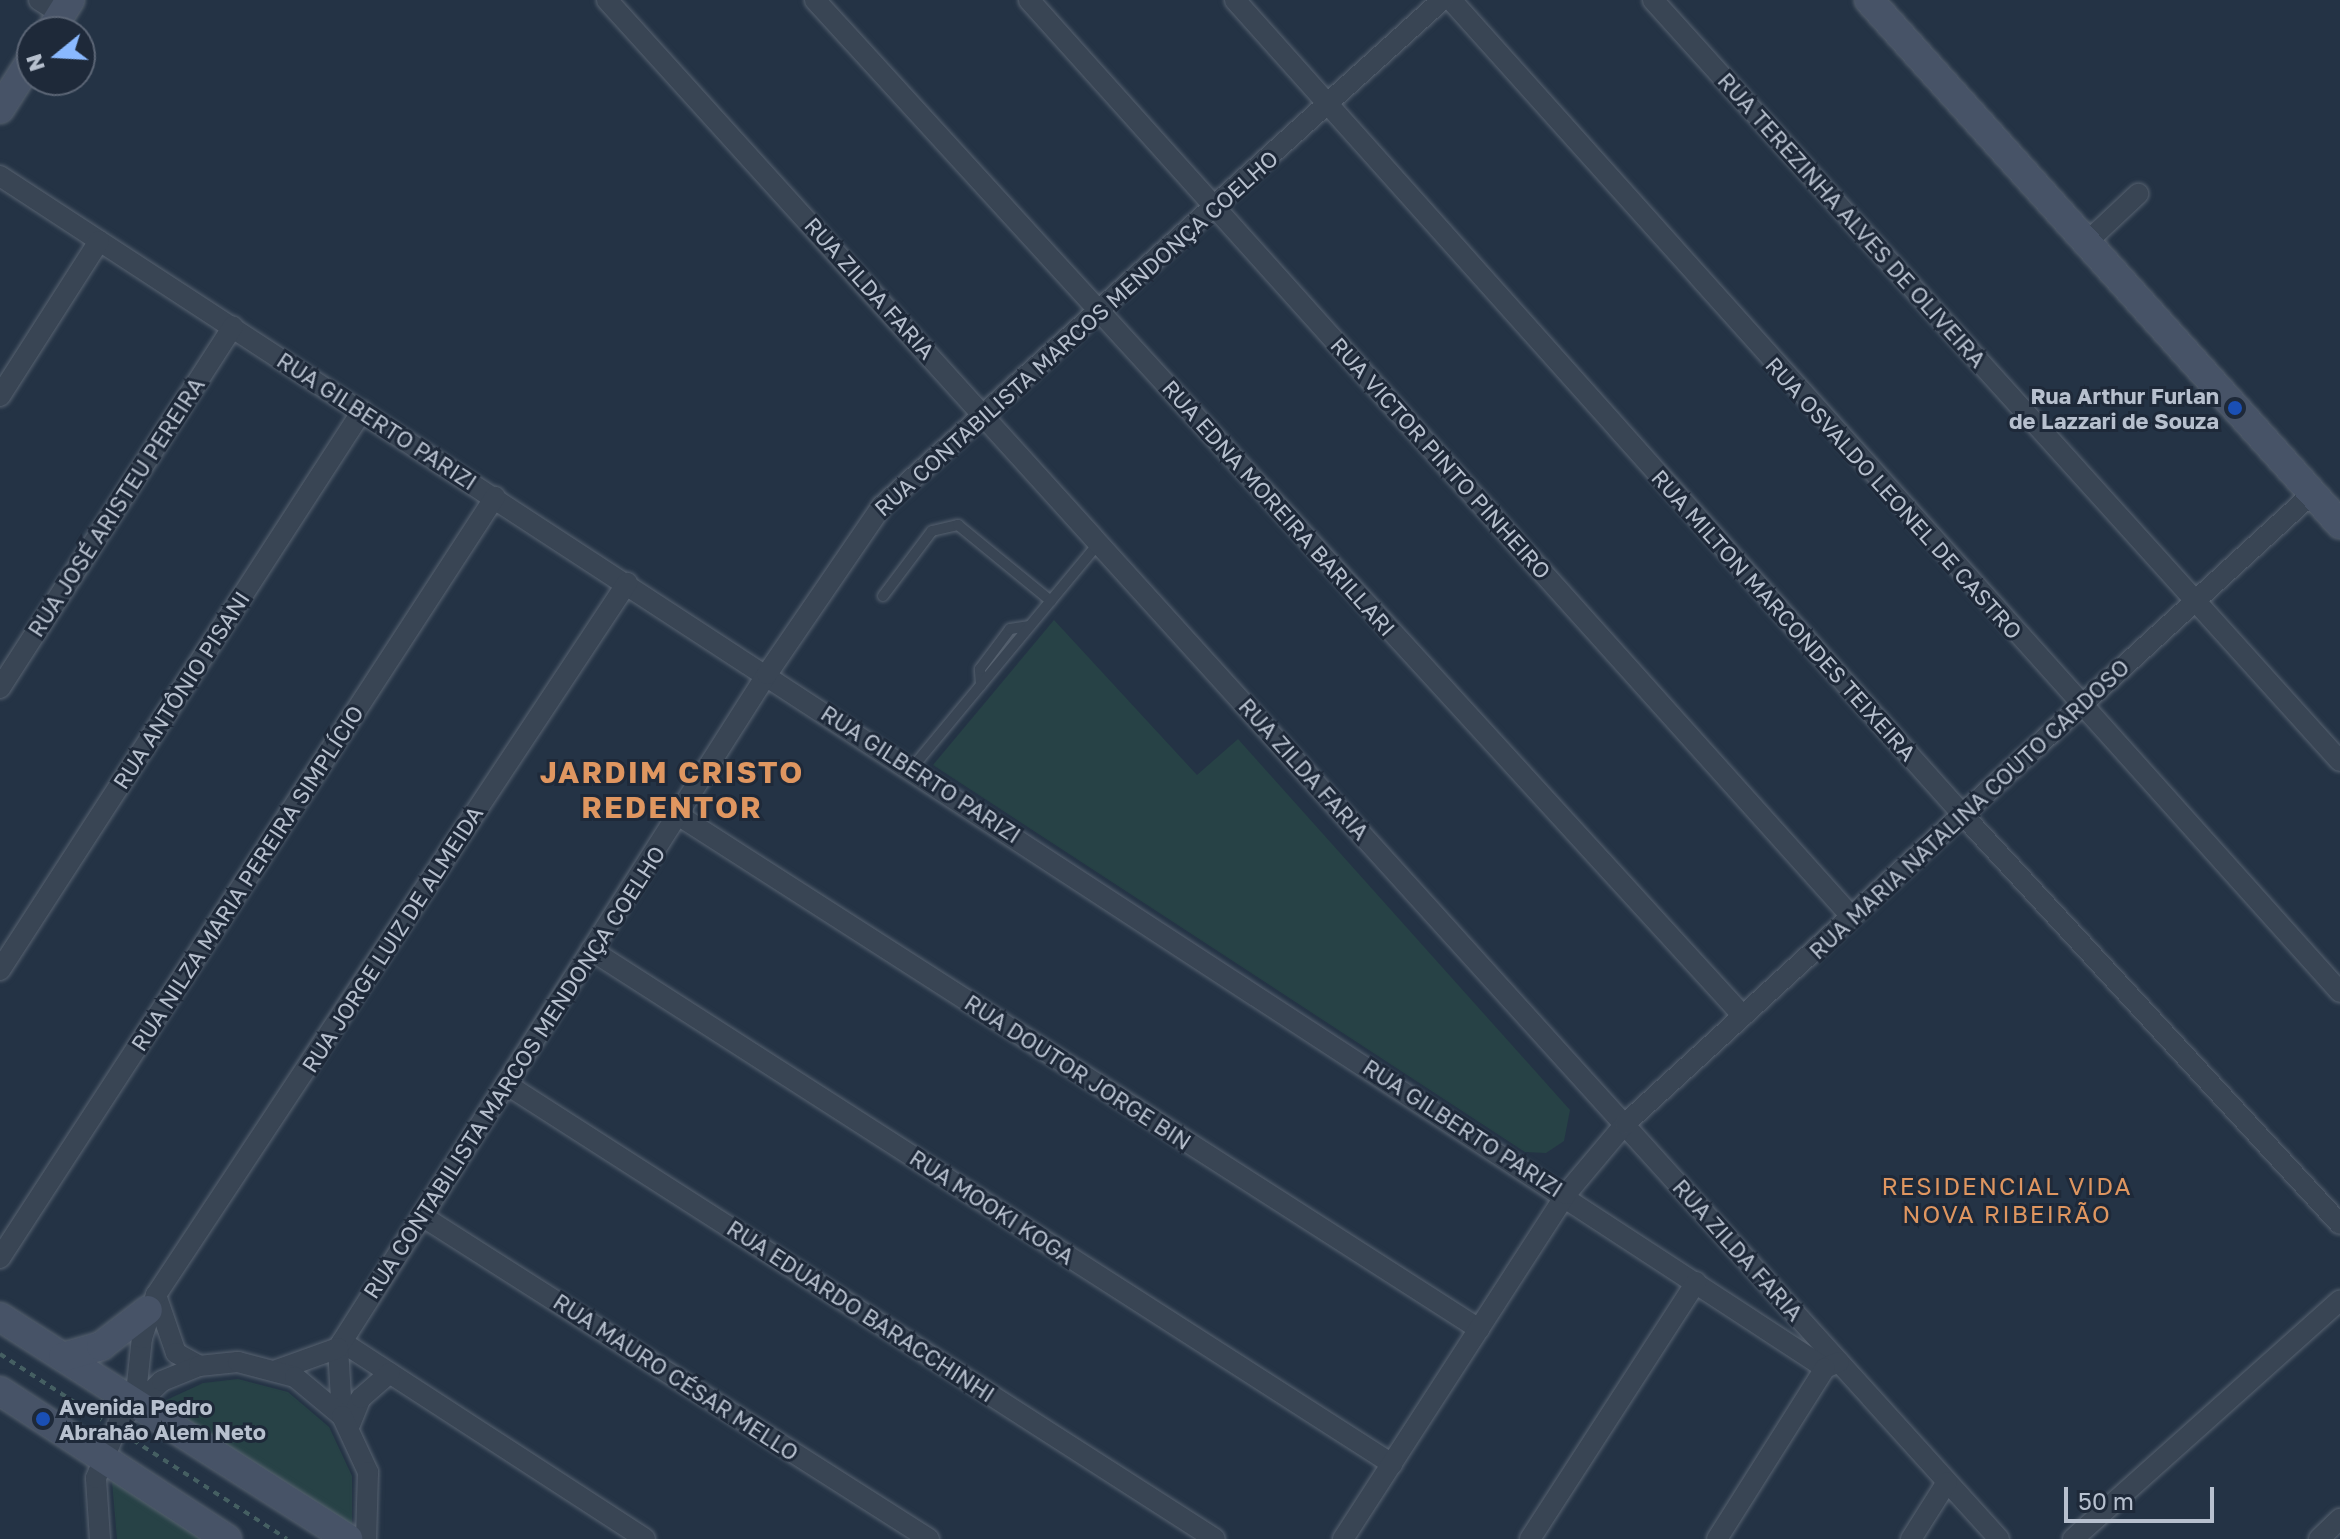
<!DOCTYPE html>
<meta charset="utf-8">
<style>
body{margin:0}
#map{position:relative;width:2340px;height:1539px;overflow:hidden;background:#243345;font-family:"Golos Text",sans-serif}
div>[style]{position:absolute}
.green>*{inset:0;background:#274246}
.path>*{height:4px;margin-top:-2px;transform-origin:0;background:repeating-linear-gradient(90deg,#455f62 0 6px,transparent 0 12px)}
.roads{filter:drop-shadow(0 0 2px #586371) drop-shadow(0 0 2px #586371)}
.lane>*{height:10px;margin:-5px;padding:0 5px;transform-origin:5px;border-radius:5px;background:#394554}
.street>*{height:20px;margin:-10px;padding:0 10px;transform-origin:10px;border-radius:10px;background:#394554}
.secondary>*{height:28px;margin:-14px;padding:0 14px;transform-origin:14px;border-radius:14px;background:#475367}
.dots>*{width:22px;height:22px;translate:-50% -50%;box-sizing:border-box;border:4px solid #1e2939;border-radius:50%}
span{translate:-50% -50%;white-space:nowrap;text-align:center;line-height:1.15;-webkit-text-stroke:6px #1e2939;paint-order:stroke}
.street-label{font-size:22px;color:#b7c0ce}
.poi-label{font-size:22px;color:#b7c0ce;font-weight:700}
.right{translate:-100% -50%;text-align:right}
.left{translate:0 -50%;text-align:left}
.neighbourhood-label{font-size:24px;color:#df9660;letter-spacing:2px}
.district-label{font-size:30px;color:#df9660;font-weight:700;letter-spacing:2px}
.north{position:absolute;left:16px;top:16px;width:80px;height:80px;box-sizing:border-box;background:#1e2939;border:2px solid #5b6575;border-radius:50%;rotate:252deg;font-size:22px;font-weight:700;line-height:32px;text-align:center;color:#b7c0ce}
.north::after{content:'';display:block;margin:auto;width:28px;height:36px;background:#8ab9ff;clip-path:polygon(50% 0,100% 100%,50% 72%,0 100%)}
.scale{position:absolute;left:2064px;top:1487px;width:150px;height:36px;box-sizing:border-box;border:4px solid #b7c0ce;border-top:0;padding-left:10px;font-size:24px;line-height:28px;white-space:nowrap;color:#b7c0ce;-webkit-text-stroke:6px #1e2939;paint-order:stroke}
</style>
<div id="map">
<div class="green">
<div style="clip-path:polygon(1054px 620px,1197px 775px,1238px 739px,1570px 1110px,1564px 1141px,1546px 1153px,1525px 1152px,933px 765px)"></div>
<div style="clip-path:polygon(238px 1379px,288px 1392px,329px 1427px,352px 1476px,352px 1527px,160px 1403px,203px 1383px)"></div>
<div style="clip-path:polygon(112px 1481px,202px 1539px,117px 1539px)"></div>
</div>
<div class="path">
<div style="left:0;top:1354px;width:121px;rotate:32.9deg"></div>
<div style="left:133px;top:1440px;width:183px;rotate:32.7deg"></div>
</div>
<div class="roads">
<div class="lane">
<div style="left:883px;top:596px;width:81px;rotate:-53deg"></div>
<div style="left:932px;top:531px;width:27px;rotate:-13deg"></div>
<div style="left:958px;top:525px;width:120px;rotate:39.3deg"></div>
<div style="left:981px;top:685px;width:16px;rotate:-94deg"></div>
<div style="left:980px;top:669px;width:50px;rotate:-53.1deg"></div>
<div style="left:1010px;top:629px;width:20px;rotate:-9deg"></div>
<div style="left:912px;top:768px;width:293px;rotate:-50.3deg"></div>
</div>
<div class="street">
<div style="left:39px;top:0;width:26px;rotate:32deg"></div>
<div style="left:607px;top:0;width:2075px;rotate:47.87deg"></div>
<div style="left:815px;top:0;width:1376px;rotate:47.59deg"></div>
<div style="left:1029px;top:0;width:1231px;rotate:48.1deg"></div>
<div style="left:1235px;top:0;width:1093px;rotate:48.23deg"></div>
<div style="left:1963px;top:815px;width:556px;rotate:47.33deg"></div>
<div style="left:1451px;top:0;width:1332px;rotate:48.13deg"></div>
<div style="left:1653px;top:0;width:1025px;rotate:47.93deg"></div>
<div style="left:0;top:176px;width:2180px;rotate:33.15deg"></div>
<div style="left:1825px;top:1368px;width:15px;rotate:-23deg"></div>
<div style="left:2088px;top:241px;width:69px;rotate:-43.2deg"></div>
<div style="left:0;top:396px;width:184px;rotate:-57.4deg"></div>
<div style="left:0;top:688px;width:430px;rotate:-57.2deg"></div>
<div style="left:678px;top:815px;width:952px;rotate:32.69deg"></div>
<div style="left:591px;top:950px;width:952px;rotate:32.69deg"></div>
<div style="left:0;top:970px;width:666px;rotate:-57.07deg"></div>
<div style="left:506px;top:1084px;width:842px;rotate:32.69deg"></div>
<div style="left:422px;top:1216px;width:601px;rotate:32.5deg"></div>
<div style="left:0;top:1258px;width:908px;rotate:-56.96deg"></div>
<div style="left:156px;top:1295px;width:61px;rotate:71deg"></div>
<div style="left:176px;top:1353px;width:26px;rotate:29deg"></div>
<div style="left:342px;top:1342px;width:361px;rotate:33deg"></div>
<div style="left:338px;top:1348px;width:799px;rotate:-57.52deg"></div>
<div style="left:767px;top:674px;width:204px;rotate:-55.6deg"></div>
<div style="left:882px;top:506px;width:755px;rotate:-42.1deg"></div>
<div style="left:338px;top:1348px;width:68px;rotate:86.6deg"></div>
<div style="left:277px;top:1370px;width:65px;rotate:-19.8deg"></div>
<div style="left:135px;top:1403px;width:65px;rotate:-83.9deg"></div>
<div style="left:142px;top:1338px;width:45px;rotate:-72deg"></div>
<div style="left:156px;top:1295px;width:854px;rotate:-56.51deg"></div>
<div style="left:349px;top:1427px;width:31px;rotate:-68deg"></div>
<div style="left:361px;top:1398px;width:38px;rotate:-41deg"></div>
<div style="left:100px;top:1539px;width:61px;rotate:-93.8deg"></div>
<div style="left:96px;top:1478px;width:61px;rotate:-67.7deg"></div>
<div style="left:119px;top:1422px;width:59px;rotate:-43.6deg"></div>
<div style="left:162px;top:1381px;width:40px;rotate:-22deg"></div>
<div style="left:199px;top:1366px;width:39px;rotate:-6deg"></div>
<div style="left:238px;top:1362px;width:59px;rotate:14.7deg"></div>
<div style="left:295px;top:1377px;width:61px;rotate:39.7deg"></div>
<div style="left:342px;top:1416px;width:62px;rotate:65.1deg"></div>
<div style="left:368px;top:1472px;width:67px;rotate:91.7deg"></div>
<div style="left:1343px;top:1539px;width:411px;rotate:-57.1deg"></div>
<div style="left:1566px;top:1194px;width:92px;rotate:-49.9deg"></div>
<div style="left:1625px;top:1124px;width:934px;rotate:-42.53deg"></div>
<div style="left:1530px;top:1539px;width:306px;rotate:-57.1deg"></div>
<div style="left:1717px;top:1539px;width:202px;rotate:-57.7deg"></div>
<div style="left:1911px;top:1539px;width:67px;rotate:-57.7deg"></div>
<div style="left:2073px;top:1539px;width:358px;rotate:-41.8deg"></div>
<div style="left:2319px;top:1539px;width:29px;rotate:-44deg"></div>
</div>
<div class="secondary">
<div style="left:1869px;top:0;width:705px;rotate:48.05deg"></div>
<div style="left:50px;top:32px;width:38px;rotate:-58deg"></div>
<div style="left:0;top:109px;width:59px;rotate:-57.4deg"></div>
<div style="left:0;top:1317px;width:413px;rotate:32.5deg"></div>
<div style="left:63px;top:1357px;width:40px;rotate:-16deg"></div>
<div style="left:101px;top:1346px;width:59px;rotate:-37.5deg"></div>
<div style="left:0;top:1391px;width:271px;rotate:33.1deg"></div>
</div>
</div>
<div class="dots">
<div style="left:2235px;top:408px;background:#1a4fb4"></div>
<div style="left:43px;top:1419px;background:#1a4fb4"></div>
</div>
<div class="street-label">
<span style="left:1852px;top:220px;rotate:48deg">RUA TEREZINHA ALVES DE OLIVEIRA</span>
<span style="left:870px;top:288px;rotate:48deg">RUA ZILDA FARIA</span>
<span style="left:1076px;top:333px;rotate:-42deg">RUA CONTABILISTA MARCOS MENDONÇA COELHO</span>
<span style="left:377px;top:421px;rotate:33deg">RUA GILBERTO PARIZI</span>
<span style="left:1441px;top:458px;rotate:48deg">RUA VICTOR PINTO PINHEIRO</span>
<span style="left:1894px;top:498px;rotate:48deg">RUA OSVALDO LEONEL DE CASTRO</span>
<span style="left:116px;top:507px;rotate:-57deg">RUA JOSÉ ARISTEU PEREIRA</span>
<span style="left:1279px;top:508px;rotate:48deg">RUA EDNA MOREIRA BARILLARI</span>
<span style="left:1784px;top:615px;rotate:48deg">RUA MILTON MARCONDES TEIXEIRA</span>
<span style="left:181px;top:690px;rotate:-57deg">RUA ANTÔNIO PISANI</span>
<span style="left:1304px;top:769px;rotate:48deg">RUA ZILDA FARIA</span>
<span style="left:921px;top:774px;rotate:33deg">RUA GILBERTO PARIZI</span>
<span style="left:1969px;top:809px;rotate:-43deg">RUA MARIA NATALINA COUTO CARDOSO</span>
<span style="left:247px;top:878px;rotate:-57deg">RUA NILZA MARIA PEREIRA SIMPLÍCIO</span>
<span style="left:392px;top:939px;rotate:-57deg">RUA JORGE LUIZ DE ALMEIDA</span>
<span style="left:514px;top:1072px;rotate:-57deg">RUA CONTABILISTA MARCOS MENDONÇA COELHO</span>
<span style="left:1078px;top:1072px;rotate:33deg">RUA DOUTOR JORGE BIN</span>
<span style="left:1463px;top:1128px;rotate:33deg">RUA GILBERTO PARIZI</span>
<span style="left:992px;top:1207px;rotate:33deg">RUA MOOKI KOGA</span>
<span style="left:1738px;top:1250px;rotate:48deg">RUA ZILDA FARIA</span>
<span style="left:861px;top:1311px;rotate:33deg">RUA EDUARDO BARACCHINHI</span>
<span style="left:676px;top:1377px;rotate:33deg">RUA MAURO CÉSAR MELLO</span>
</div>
<div class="poi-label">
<span class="right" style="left:2219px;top:408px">Rua Arthur Furlan<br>de Lazzari de Souza</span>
<span class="left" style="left:59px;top:1419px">Avenida Pedro<br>Abrahão Alem Neto</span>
</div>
<div class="neighbourhood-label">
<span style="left:2007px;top:1200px">RESIDENCIAL VIDA<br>NOVA RIBEIRÃO</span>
</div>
<div class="district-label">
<span style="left:672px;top:789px">JARDIM CRISTO<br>REDENTOR</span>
</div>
<div class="north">N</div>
<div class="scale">50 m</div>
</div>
